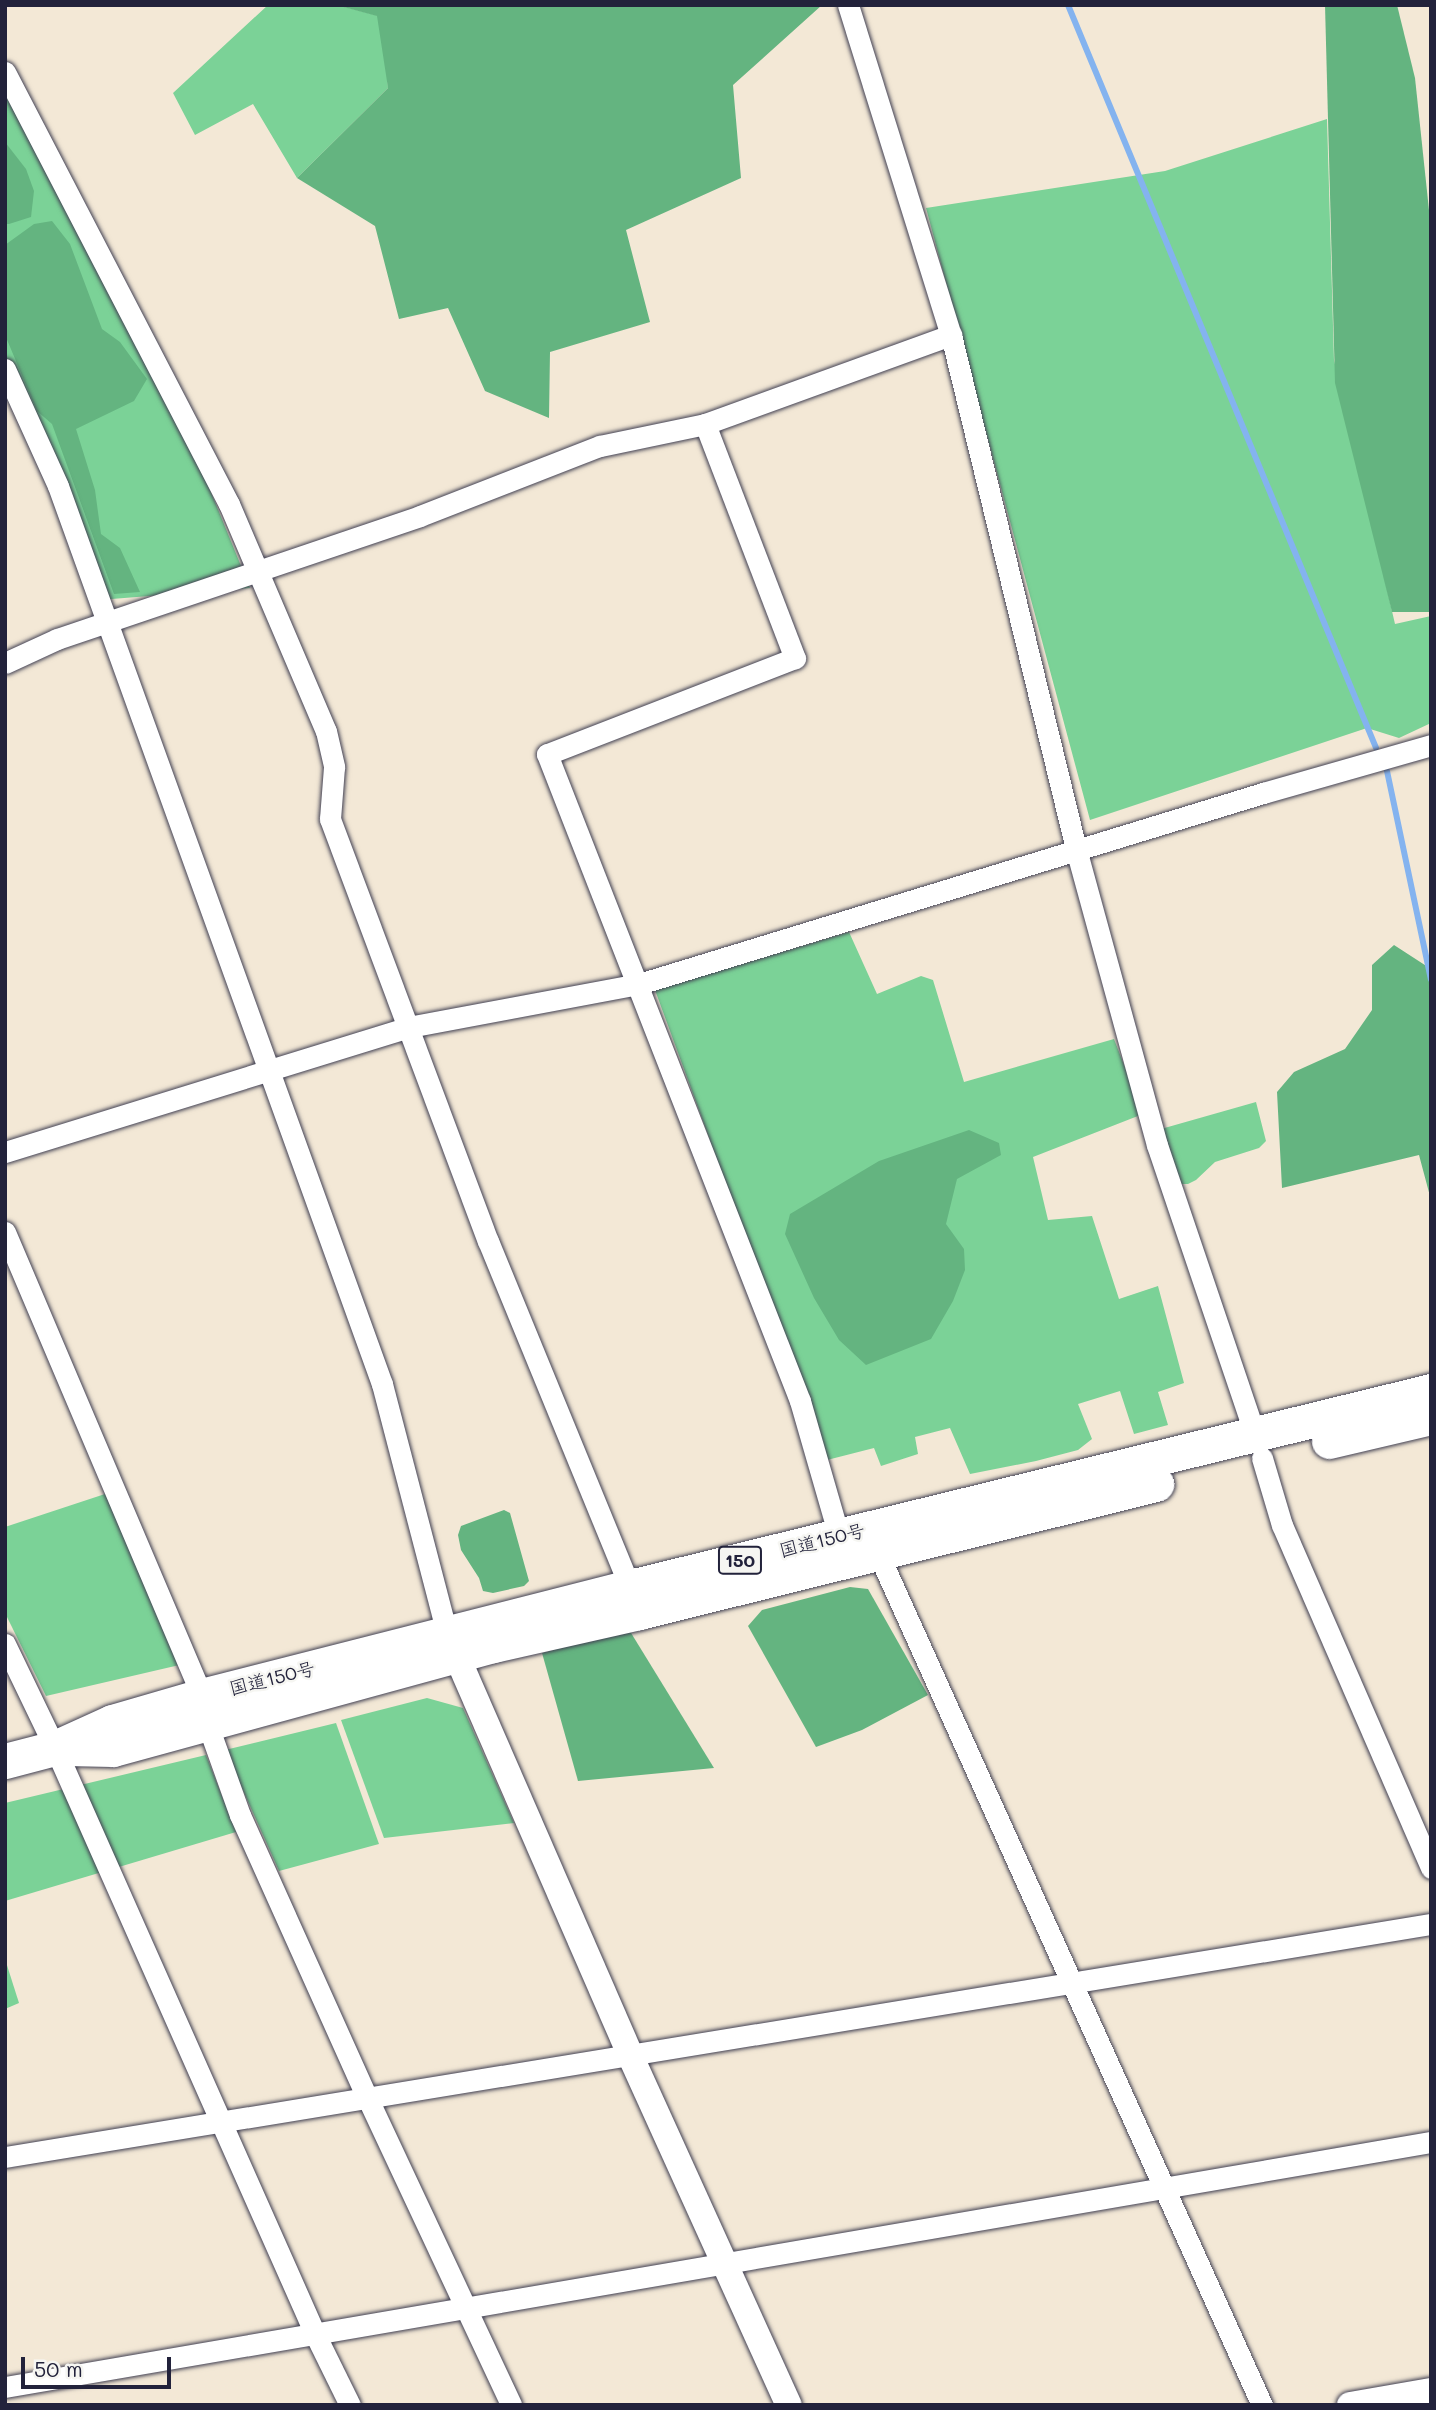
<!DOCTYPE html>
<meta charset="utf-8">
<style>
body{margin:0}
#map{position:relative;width:1436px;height:2410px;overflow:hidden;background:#f3e8d6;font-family:Mali,"Klee One",sans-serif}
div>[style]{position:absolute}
.green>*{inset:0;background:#7bd297}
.forest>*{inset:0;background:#64b480}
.stream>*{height:6px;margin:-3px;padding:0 3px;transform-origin:3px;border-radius:3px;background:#84b3ef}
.roads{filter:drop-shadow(0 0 2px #414052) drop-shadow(0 0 2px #414052)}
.minor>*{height:21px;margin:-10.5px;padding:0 10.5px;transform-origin:10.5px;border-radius:10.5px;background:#fff}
.tertiary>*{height:26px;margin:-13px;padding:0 13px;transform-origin:13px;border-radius:13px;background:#fff}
.trunk>*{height:35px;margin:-17.5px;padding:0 17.5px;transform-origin:17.5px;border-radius:17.5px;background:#fff}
span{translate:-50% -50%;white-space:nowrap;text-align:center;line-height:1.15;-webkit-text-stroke:5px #f6f6f2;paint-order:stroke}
.shield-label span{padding:2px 5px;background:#f6f6f2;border:2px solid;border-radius:5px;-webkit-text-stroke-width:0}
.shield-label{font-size:18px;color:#22223b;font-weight:700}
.street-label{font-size:19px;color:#22223b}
.frame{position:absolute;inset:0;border:7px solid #22223b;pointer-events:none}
.scale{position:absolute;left:21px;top:2357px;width:150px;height:32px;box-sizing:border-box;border:4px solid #22223b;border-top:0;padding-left:9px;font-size:21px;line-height:24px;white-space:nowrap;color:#22223b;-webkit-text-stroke:5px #f6f6f2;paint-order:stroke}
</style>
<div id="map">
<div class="green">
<div style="clip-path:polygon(268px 5px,337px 5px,383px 17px,388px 88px,297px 178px,253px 104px,195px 135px,173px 93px)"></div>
<div style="clip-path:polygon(5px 72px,167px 384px,250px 588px,99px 600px,5px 388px)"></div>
<div style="clip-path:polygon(1327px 119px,1334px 360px,1395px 624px,1431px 616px,1431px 723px,1399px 738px,1367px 728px,1090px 820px,926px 208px,1165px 171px)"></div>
<div style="clip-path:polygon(849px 932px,877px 994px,921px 976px,933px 980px,964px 1082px,1114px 1039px,1143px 1114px,1033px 1157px,1048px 1220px,1092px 1216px,1119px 1299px,1158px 1286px,1184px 1383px,1158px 1392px,1168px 1425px,1134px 1434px,1120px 1391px,1078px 1404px,1092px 1439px,1078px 1450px,1036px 1461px,970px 1474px,950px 1428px,915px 1437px,918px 1454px,881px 1466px,874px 1448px,827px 1460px,655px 990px)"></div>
<div style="clip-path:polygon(1256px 1102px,1266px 1141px,1259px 1148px,1215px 1162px,1196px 1180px,1188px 1184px,1176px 1184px,1161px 1129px)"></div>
<div style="clip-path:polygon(108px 1493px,188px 1663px,46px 1696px,5px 1613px,5px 1527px)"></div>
<div style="clip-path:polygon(427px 1698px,463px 1708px,514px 1823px,384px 1838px,341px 1720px)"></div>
<div style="clip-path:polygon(336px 1723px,379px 1844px,279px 1871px,225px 1750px)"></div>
<div style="clip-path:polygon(206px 1755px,236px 1832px,5px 1901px,5px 1803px)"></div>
<div style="clip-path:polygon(5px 1959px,19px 2003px,5px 2009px)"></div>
</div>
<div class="forest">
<div style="clip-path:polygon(336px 5px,822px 5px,733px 85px,741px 178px,626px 230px,650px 322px,550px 352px,549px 418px,485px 391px,448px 308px,399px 319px,375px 226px,297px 178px,388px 88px,377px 16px)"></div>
<div style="clip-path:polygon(1325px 5px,1397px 5px,1415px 78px,1431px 229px,1431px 612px,1392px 612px,1335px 383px)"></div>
<div style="clip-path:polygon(5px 142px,26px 169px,34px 191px,31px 217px,9px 224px,5px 224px)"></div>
<div style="clip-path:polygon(52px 221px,70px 244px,102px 329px,120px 342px,147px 379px,134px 401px,76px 429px,95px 490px,101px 534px,120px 548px,140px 592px,114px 594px,52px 424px,37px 411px,5px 335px,5px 245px,34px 224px)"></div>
<div style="clip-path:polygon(1394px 945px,1431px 969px,1431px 1200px,1419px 1155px,1282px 1188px,1277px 1092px,1294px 1072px,1345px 1049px,1372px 1010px,1372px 965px)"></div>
<div style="clip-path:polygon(969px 1130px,999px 1143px,1001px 1155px,957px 1179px,946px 1224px,964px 1249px,965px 1270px,953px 1301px,931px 1339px,866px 1365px,839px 1340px,814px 1298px,785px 1234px,790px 1214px,879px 1161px)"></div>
<div style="clip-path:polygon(504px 1510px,510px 1513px,529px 1581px,524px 1586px,493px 1593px,483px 1591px,479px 1578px,461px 1550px,458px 1535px,461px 1526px)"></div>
<div style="clip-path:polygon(850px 1587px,868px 1589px,928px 1695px,862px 1730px,816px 1747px,748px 1626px,762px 1610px)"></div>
<div style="clip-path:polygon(628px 1628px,714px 1768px,578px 1781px,542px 1653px)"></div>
</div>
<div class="stream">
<div style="left:1068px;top:5px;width:804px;rotate:67.48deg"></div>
<div style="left:1387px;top:771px;width:213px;rotate:78.1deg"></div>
</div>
<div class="roads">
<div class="minor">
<div style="left:848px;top:5px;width:346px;rotate:72.7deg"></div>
<div style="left:951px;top:335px;width:529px;rotate:76.33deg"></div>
<div style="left:1076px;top:849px;width:307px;rotate:74.7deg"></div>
<div style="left:1157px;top:1145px;width:306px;rotate:71.3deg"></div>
<div style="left:5px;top:72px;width:487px;rotate:62.6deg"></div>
<div style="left:229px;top:504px;width:247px;rotate:66.9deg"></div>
<div style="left:326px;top:731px;width:37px;rotate:77deg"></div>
<div style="left:334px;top:767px;width:52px;rotate:94.4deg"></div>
<div style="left:330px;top:819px;width:451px;rotate:69.5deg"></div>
<div style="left:488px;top:1241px;width:374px;rotate:67.7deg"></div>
<div style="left:5px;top:369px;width:128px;rotate:65.6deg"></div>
<div style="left:58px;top:486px;width:955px;rotate:70.16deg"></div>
<div style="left:382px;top:1384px;width:257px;rotate:75.4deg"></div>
<div style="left:705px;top:424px;width:251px;rotate:69deg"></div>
<div style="left:795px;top:658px;width:266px;rotate:158.8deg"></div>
<div style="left:547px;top:754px;width:695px;rotate:68.64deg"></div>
<div style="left:800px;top:1401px;width:141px;rotate:73.9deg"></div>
<div style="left:5px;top:663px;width:57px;rotate:-24.8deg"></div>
<div style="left:57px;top:639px;width:383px;rotate:-18.7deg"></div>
<div style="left:420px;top:516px;width:193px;rotate:-21.3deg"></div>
<div style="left:600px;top:446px;width:107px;rotate:-11.8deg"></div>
<div style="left:705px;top:424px;width:262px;rotate:-19.9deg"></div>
<div style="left:5px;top:1152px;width:423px;rotate:-17.2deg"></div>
<div style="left:409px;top:1027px;width:234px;rotate:-10.6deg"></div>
<div style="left:639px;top:984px;width:653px;rotate:-17.02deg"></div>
<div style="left:1263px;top:793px;width:175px;rotate:-15.9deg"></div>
<div style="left:5px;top:1232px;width:504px;rotate:67deg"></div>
<div style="left:1262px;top:1458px;width:70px;rotate:73.4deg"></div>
<div style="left:1282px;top:1525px;width:374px;rotate:66.5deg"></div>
<div style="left:878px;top:1553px;width:935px;rotate:65.74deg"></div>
<div style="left:5px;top:1644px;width:115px;rotate:64.3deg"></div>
<div style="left:55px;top:1748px;width:641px;rotate:66.07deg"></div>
<div style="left:315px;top:2334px;width:79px;rotate:63.8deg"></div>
<div style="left:207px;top:1723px;width:98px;rotate:70.3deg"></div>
<div style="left:240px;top:1815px;width:309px;rotate:65.8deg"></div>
<div style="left:367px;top:2097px;width:340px;rotate:64.9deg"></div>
<div style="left:5px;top:2157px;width:1445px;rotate:-9.28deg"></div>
<div style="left:5px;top:2387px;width:1447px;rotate:-9.75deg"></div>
</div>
<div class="tertiary">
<div style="left:449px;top:1638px;width:455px;rotate:66.5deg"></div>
<div style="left:630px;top:2055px;width:384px;rotate:65.6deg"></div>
<div style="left:1350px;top:2405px;width:82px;rotate:-9.8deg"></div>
</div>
<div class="trunk">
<div style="left:1329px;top:1441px;width:105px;rotate:-13.2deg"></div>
<div style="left:66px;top:1748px;width:47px;rotate:1.2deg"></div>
<div style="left:113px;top:1749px;width:394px;rotate:-15.3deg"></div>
<div style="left:493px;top:1645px;width:150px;rotate:-12.7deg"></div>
<div style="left:639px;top:1612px;width:533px;rotate:-13.91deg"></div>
<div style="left:5px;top:1761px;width:52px;rotate:-14.6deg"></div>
<div style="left:55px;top:1748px;width:63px;rotate:-24.5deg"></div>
<div style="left:112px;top:1722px;width:94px;rotate:-16.1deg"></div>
<div style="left:202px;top:1696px;width:442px;rotate:-14.3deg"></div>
<div style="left:630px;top:1587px;width:825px;rotate:-13.75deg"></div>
</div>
</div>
<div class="shield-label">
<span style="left:740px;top:1560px">150</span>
</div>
<div class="street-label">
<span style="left:822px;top:1540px;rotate:-14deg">国道150号</span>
<span style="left:272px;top:1678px;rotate:-14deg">国道150号</span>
</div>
<div class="frame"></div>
<div class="scale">50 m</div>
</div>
